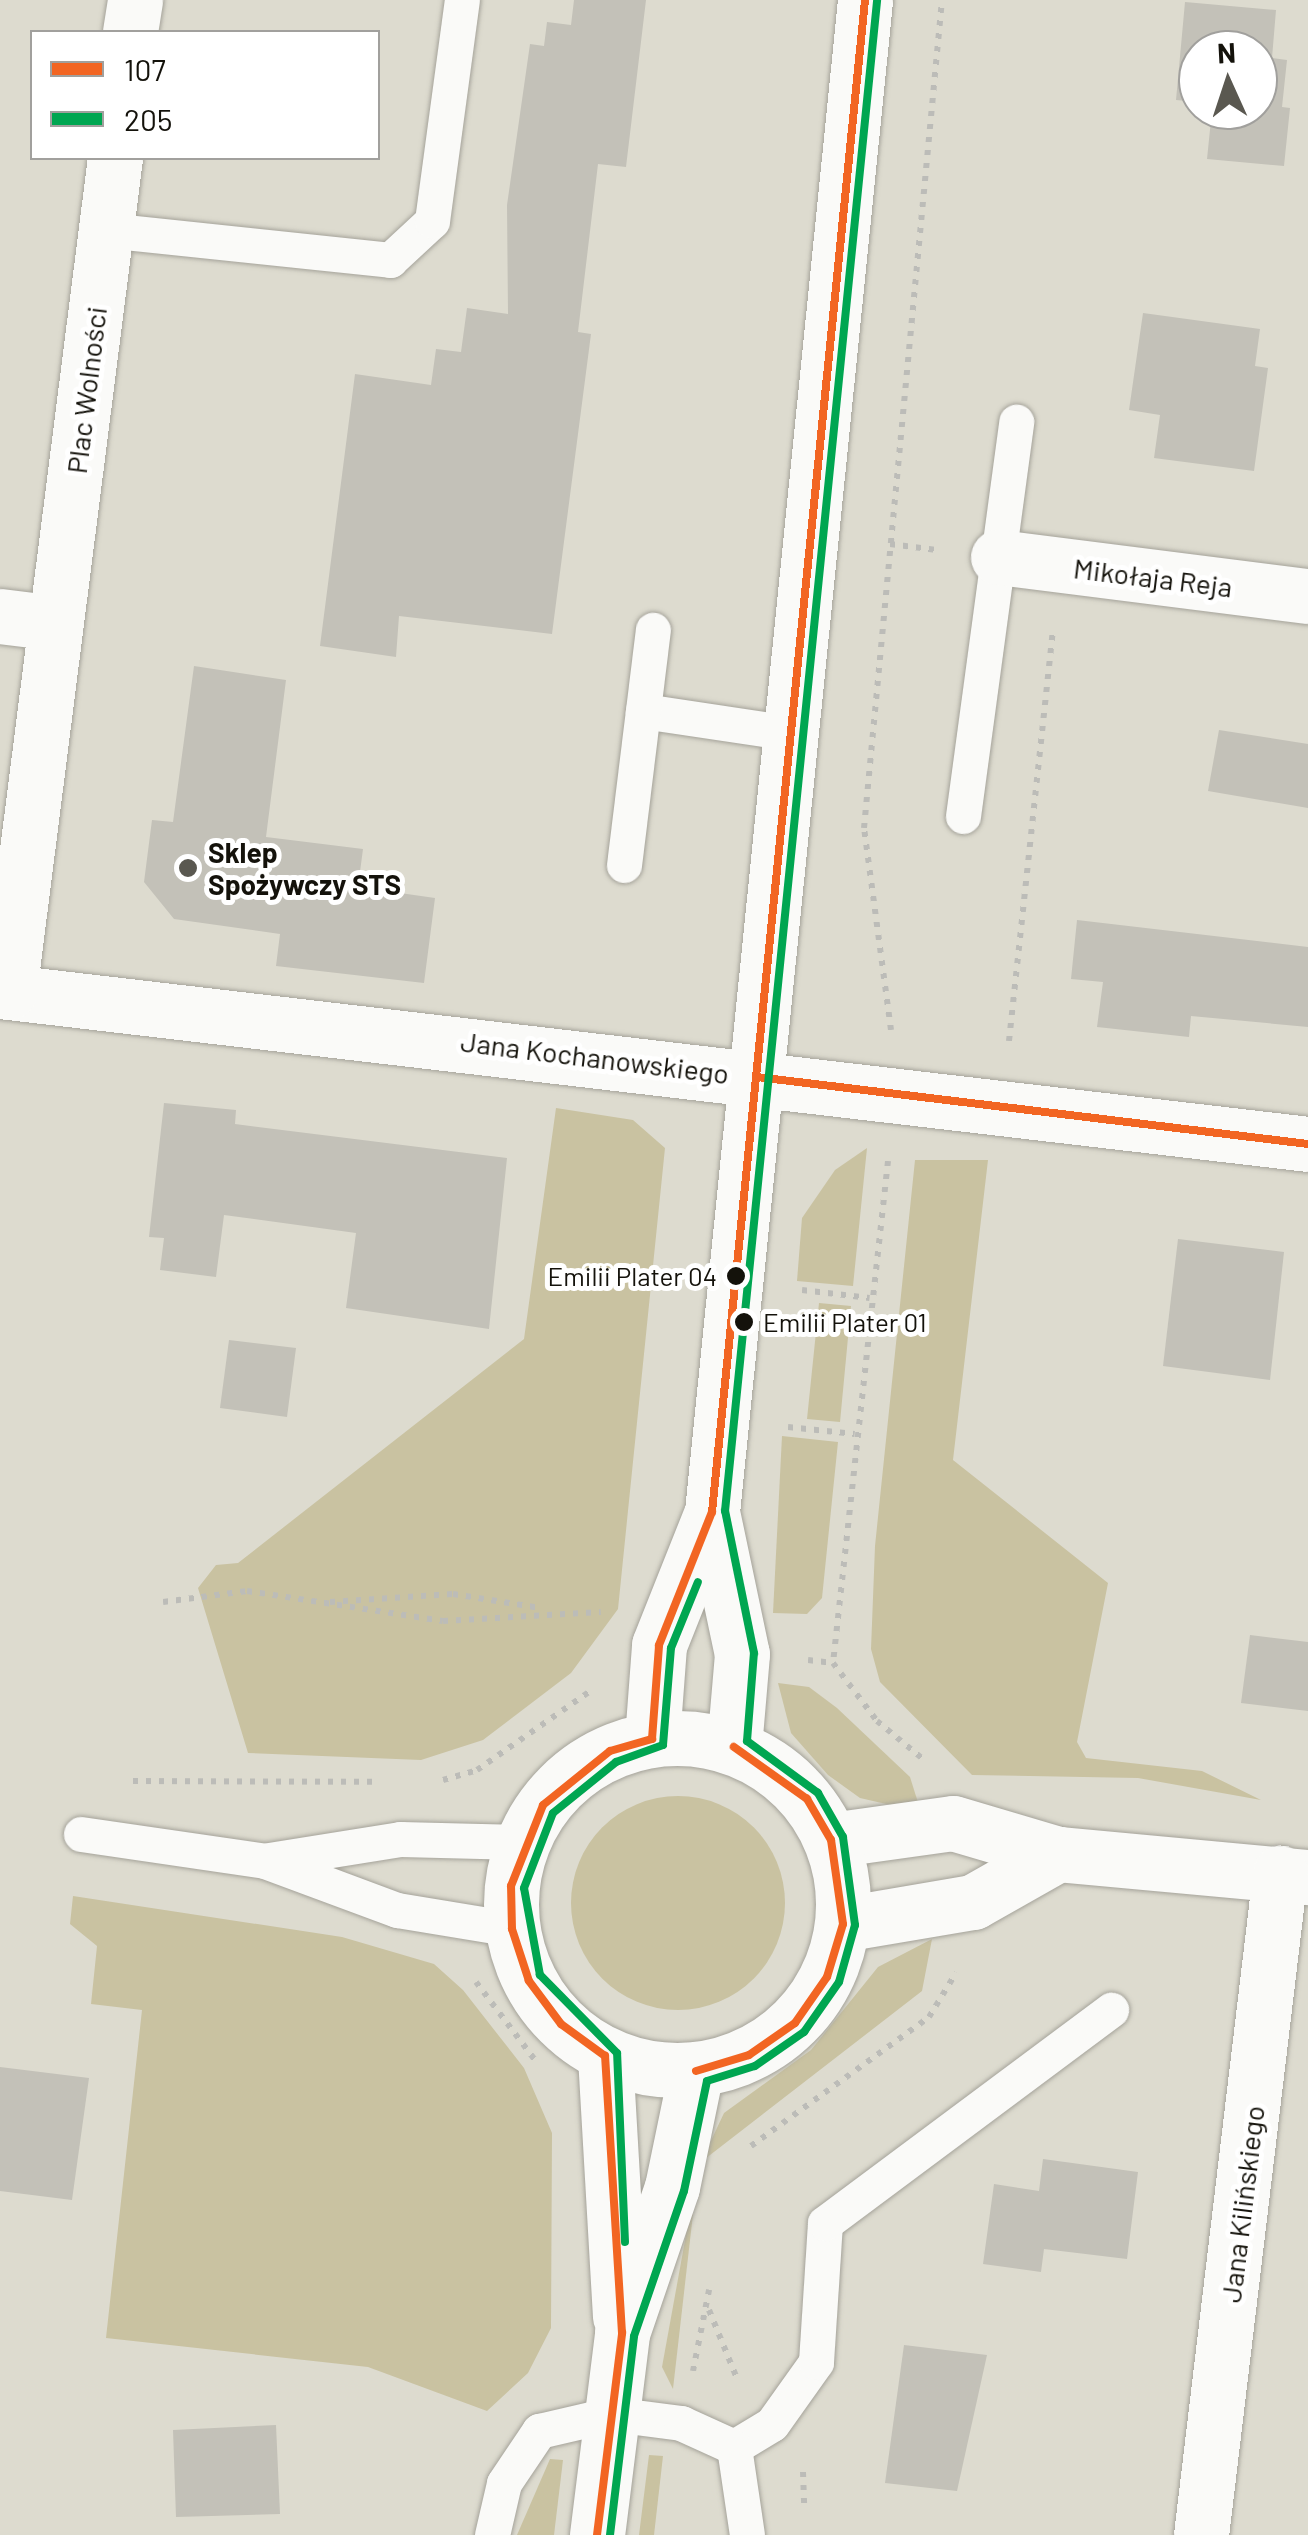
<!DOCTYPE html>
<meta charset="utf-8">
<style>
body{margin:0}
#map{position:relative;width:1308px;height:2535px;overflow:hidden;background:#dddbcf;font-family:Barlow,sans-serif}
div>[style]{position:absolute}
.green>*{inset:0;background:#c9c2a1}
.round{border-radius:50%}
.building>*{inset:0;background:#c3c1b8}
.path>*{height:6px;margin-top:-3px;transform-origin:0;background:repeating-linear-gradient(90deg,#bcbcb8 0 5px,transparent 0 13px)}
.roads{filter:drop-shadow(0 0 2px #a5a39a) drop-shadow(0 0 2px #a5a39a)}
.lane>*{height:35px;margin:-17.5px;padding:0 17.5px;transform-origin:17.5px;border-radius:17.5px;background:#fafaf8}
.street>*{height:55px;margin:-27.5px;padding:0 27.5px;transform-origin:27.5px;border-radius:27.5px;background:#fafaf8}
.secondary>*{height:55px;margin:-27.5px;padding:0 27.5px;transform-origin:27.5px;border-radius:27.5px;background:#fafaf8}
.secondary>.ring{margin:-27.5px;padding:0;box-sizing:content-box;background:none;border:55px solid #fafaf8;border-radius:50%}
.bus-1>*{height:8px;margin:-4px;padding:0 4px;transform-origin:4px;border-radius:4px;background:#f26522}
.bus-2>*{height:8px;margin:-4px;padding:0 4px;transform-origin:4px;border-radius:4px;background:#00a651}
.dots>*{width:28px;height:28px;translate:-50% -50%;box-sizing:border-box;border:5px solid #fff;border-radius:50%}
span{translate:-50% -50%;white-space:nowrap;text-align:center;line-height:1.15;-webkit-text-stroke:10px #fff;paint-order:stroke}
.bus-label{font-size:26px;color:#14120b}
.right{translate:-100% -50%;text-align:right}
.left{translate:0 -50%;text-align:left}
.street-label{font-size:28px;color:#14120b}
.poi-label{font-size:28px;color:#14120b;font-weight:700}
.legend{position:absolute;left:30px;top:30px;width:350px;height:130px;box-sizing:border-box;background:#fff;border:2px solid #a1a09d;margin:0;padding:12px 18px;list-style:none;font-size:30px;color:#14120b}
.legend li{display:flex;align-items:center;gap:20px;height:50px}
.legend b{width:50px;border:2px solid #a1a09d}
.north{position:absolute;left:1178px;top:30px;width:100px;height:100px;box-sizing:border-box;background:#fff;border:2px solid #a1a09d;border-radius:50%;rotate:357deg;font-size:28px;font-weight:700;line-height:40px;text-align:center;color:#14120b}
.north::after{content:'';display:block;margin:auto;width:35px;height:45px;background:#5a5850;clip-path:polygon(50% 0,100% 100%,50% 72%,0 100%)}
</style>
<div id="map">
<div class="green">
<div style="clip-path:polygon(556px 1108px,633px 1120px,665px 1148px,618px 1609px,571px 1673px,483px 1740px,421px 1760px,248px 1753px,198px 1588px,216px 1565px,238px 1563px,524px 1339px)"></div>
<div style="clip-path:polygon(867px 1148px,853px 1286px,797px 1281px,802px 1218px,835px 1170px)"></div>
<div style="clip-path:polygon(915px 1160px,988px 1160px,953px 1460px,1108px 1583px,1077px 1742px,1086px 1758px,1202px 1771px,1261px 1800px,1138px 1778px,972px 1775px,880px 1682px,871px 1649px,875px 1546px)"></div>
<div style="clip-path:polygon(819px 1303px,851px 1306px,840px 1422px,807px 1419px)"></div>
<div style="clip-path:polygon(782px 1436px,838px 1442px,822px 1598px,807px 1614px,773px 1613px)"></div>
<div style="clip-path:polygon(778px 1683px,809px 1687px,837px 1708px,910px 1777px,921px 1812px,860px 1798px,828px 1775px,791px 1733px)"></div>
<div class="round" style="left:571px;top:1796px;width:214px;height:214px"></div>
<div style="clip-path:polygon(73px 1896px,342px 1937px,434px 1964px,463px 1990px,524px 2068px,552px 2133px,551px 2328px,528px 2373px,487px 2411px,368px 2367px,106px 2338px,142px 2010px,91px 2004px,97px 1946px,70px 1924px)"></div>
<div style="clip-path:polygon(932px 1939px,922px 1991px,701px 2162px,724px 2113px,811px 2050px,878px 1967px)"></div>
<div style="clip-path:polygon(690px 2213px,693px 2214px,673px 2389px,662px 2367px)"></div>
<div style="clip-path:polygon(649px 2455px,663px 2456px,654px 2535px,639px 2535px)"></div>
<div style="clip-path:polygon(550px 2459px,563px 2460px,554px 2535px,517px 2535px)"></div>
</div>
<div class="building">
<div style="clip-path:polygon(574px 0,646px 0,626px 167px,598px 164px,578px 332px,591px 334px,552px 634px,399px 616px,396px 657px,320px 646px,355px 374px,431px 385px,436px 349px,461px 352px,467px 308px,508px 314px,507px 205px,530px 44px,544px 46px,547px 22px,571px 25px)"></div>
<div style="clip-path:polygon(1185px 2px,1276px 10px,1272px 58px,1287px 60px,1282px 107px,1290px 108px,1284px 166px,1207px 159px,1212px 110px,1258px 110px,1258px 50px,1198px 50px,1198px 102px,1176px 100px)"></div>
<div style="clip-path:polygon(1143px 313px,1260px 329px,1255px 366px,1268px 368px,1254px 471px,1154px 458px,1160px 415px,1129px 410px)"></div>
<div style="clip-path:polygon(194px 666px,286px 680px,266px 837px,363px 849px,358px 887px,435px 898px,424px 983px,276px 966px,280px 934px,174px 919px,144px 882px,152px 820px,173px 822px)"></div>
<div style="clip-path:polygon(1219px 730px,1308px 744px,1308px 808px,1208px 791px)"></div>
<div style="clip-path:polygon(1077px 920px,1308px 947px,1308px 1027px,1191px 1016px,1189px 1037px,1097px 1027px,1103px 982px,1071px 979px)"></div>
<div style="clip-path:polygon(164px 1103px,236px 1110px,235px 1124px,507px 1158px,489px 1329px,346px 1308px,356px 1233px,224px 1215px,216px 1277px,160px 1270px,164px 1238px,149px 1237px)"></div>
<div style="clip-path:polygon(1178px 1239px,1284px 1252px,1270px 1380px,1163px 1366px)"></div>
<div style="clip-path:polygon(229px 1340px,296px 1348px,287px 1417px,220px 1408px)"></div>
<div style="clip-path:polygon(1250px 1635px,1308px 1642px,1308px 1711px,1241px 1703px)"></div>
<div style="clip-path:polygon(0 2067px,89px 2078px,72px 2200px,0 2191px)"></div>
<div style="clip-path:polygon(1043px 2159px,1138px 2172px,1127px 2259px,1044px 2249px,1041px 2272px,983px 2264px,994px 2184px,1039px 2191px)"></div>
<div style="clip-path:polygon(904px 2345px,987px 2355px,957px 2491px,885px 2483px)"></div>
<div style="clip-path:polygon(276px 2425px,280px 2514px,176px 2517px,173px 2430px)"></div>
</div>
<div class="path">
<div style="left:890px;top:544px;width:47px;rotate:7.3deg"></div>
<div style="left:891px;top:1030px;width:204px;rotate:-97.6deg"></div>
<div style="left:864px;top:828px;width:832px;rotate:-84.62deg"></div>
<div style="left:1009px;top:1041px;width:412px;rotate:-83.9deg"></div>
<div style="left:888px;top:1161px;width:505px;rotate:96.25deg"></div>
<div style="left:833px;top:1663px;width:73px;rotate:52.8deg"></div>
<div style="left:877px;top:1721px;width:60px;rotate:39.6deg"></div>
<div style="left:802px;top:1290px;width:68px;rotate:6.7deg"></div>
<div style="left:788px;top:1427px;width:67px;rotate:6deg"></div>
<div style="left:163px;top:1602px;width:85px;rotate:-7.5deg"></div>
<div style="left:247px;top:1591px;width:198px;rotate:8.7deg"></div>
<div style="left:443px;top:1621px;width:158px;rotate:-3.3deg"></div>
<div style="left:330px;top:1602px;width:123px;rotate:-3.7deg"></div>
<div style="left:453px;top:1594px;width:88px;rotate:9.1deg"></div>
<div style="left:808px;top:1660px;width:25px;rotate:7deg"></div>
<div style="left:443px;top:1780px;width:35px;rotate:-16deg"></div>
<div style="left:477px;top:1770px;width:136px;rotate:-34.9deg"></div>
<div style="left:133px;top:1781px;width:243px;rotate:0.2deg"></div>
<div style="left:476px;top:1982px;width:103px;rotate:52.9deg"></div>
<div style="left:751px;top:2146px;width:220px;rotate:-35.9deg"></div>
<div style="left:929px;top:2017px;width:52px;rotate:-58.5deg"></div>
<div style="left:709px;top:2310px;width:71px;rotate:67.8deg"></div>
<div style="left:693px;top:2371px;width:83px;rotate:-78.8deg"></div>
<div style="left:803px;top:2472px;width:37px;rotate:88deg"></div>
</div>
<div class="roads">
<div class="lane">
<div style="left:106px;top:230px;width:286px;rotate:6deg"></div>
<div style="left:390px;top:260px;width:57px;rotate:-42.9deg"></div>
<div style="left:432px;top:221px;width:223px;rotate:-82.3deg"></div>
<div style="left:643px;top:711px;width:150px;rotate:8.5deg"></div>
<div style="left:963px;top:816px;width:398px;rotate:-82.3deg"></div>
<div style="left:624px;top:865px;width:237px;rotate:-83deg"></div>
<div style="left:81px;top:1834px;width:186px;rotate:8.3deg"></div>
<div style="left:265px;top:1861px;width:141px;rotate:20.4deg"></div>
<div style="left:397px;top:1910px;width:117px;rotate:9.4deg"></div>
<div style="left:269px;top:1860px;width:133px;rotate:-9.1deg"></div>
<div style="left:400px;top:1839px;width:121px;rotate:1.4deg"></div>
<div style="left:734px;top:2447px;width:44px;rotate:-31.2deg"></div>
<div style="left:772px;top:2424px;width:76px;rotate:-54.6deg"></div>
<div style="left:816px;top:2362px;width:139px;rotate:-86.3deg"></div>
<div style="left:825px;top:2223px;width:357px;rotate:-36.7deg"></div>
<div style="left:492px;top:2535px;width:53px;rotate:-77deg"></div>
<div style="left:504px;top:2483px;width:63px;rotate:-56.1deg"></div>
<div style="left:539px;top:2431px;width:75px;rotate:-13.1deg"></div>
<div style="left:612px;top:2414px;width:70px;rotate:7.4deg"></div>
<div style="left:681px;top:2423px;width:58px;rotate:24.4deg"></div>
<div style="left:734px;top:2447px;width:89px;rotate:81.6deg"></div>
</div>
<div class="street">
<div style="left:130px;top:32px;width:32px;rotate:-81deg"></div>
<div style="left:998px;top:557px;width:312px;rotate:7.2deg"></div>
<div style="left:0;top:616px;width:56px;rotate:7.1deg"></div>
<div style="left:0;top:991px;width:1317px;rotate:6.67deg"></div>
<div style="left:9px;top:992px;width:841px;rotate:-82.76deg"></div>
<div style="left:831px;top:1840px;width:123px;rotate:-7.9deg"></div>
<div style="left:953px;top:1823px;width:109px;rotate:16.4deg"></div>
<div style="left:1058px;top:1854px;width:251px;rotate:5.3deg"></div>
<div style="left:843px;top:1924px;width:132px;rotate:-9.6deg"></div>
<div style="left:973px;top:1902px;width:98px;rotate:-29.5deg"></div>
<div style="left:1201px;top:2535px;width:667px;rotate:-83.19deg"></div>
</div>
<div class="secondary">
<div style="left:712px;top:1512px;width:145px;rotate:78.1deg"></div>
<div style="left:742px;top:1654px;width:93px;rotate:94.9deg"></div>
<div class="ring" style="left:511px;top:1738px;width:277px;height:277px"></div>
<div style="left:652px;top:1739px;width:94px;rotate:-85.7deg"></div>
<div style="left:659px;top:1645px;width:143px;rotate:-68.3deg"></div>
<div style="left:712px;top:1512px;width:1520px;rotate:-84.22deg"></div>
<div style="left:605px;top:2056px;width:261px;rotate:86.7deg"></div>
<div style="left:597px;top:2535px;width:204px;rotate:-82.9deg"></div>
<div style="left:622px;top:2333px;width:154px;rotate:-71.1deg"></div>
<div style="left:672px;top:2187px;width:118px;rotate:-78.3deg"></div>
</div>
</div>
<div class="bus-1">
<div style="left:757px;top:1077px;width:555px;rotate:6.93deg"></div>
<div style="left:696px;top:2071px;width:55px;rotate:-16.8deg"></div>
<div style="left:749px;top:2055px;width:56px;rotate:-34.8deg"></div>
<div style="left:795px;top:2023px;width:56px;rotate:-55.2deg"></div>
<div style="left:827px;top:1977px;width:55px;rotate:-73.2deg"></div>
<div style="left:843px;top:1924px;width:85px;rotate:-98.1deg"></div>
<div style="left:831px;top:1840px;width:48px;rotate:-120.3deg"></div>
<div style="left:807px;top:1799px;width:90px;rotate:-144.5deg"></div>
<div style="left:597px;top:2535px;width:204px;rotate:-82.9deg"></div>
<div style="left:622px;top:2333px;width:278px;rotate:-93.5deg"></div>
<div style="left:605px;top:2056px;width:54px;rotate:-144deg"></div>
<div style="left:561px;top:2024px;width:54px;rotate:-126.7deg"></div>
<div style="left:529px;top:1981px;width:55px;rotate:-108.1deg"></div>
<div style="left:512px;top:1929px;width:43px;rotate:-91.3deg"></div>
<div style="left:511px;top:1886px;width:87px;rotate:-68.4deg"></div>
<div style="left:543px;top:1805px;width:86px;rotate:-38.9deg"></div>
<div style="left:610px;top:1751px;width:44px;rotate:-15.9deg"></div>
<div style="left:652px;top:1739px;width:94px;rotate:-85.7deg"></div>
<div style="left:659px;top:1645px;width:143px;rotate:-68.3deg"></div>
<div style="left:712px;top:1512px;width:1520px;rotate:-84.22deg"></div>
</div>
<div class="bus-2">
<div style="left:625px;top:2242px;width:189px;rotate:-92.4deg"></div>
<div style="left:617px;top:2053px;width:110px;rotate:-134.6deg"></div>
<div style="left:540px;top:1975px;width:88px;rotate:-100.4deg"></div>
<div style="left:524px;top:1888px;width:80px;rotate:-68.9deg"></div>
<div style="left:553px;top:1813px;width:81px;rotate:-39deg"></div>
<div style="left:616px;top:1762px;width:50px;rotate:-19.9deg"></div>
<div style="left:663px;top:1745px;width:97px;rotate:-85.3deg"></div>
<div style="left:671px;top:1648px;width:71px;rotate:-67.8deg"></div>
<div style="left:610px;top:2535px;width:200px;rotate:-83.1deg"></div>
<div style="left:634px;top:2336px;width:153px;rotate:-71deg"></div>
<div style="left:684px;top:2191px;width:112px;rotate:-78.2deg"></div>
<div style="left:707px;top:2081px;width:50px;rotate:-17.4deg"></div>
<div style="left:755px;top:2066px;width:60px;rotate:-34.8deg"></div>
<div style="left:804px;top:2032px;width:61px;rotate:-55deg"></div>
<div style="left:839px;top:1982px;width:59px;rotate:-74.3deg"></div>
<div style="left:855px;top:1925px;width:89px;rotate:-97.8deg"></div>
<div style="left:843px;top:1837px;width:51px;rotate:-119.6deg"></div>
<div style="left:818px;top:1793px;width:88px;rotate:-143.8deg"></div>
<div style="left:747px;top:1741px;width:88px;rotate:-85.5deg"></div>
<div style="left:754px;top:1653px;width:145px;rotate:-101.5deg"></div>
<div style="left:725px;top:1511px;width:1518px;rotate:-84.25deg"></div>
</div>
<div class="dots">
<div style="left:188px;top:868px;background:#5a5850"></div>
<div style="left:736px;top:1276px;background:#14120b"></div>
<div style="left:744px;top:1322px;background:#14120b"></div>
</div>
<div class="bus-label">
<span class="right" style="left:717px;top:1276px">Emilii Plater 04</span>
<span class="left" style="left:763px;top:1322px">Emilii Plater 01</span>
</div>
<div class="street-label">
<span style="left:86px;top:390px;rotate:-83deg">Plac Wolności</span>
<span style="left:1153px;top:577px;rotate:7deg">Mikołaja Reja</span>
<span style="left:595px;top:1057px;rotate:7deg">Jana Kochanowskiego</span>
<span style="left:1242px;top:2204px;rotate:-83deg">Jana Kilińskiego</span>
</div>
<div class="poi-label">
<span class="left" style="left:208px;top:868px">Sklep<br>Spożywczy STS</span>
</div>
<ul class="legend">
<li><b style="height:12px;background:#f26522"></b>107</li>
<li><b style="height:12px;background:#00a651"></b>205</li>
</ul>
<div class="north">N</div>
</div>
